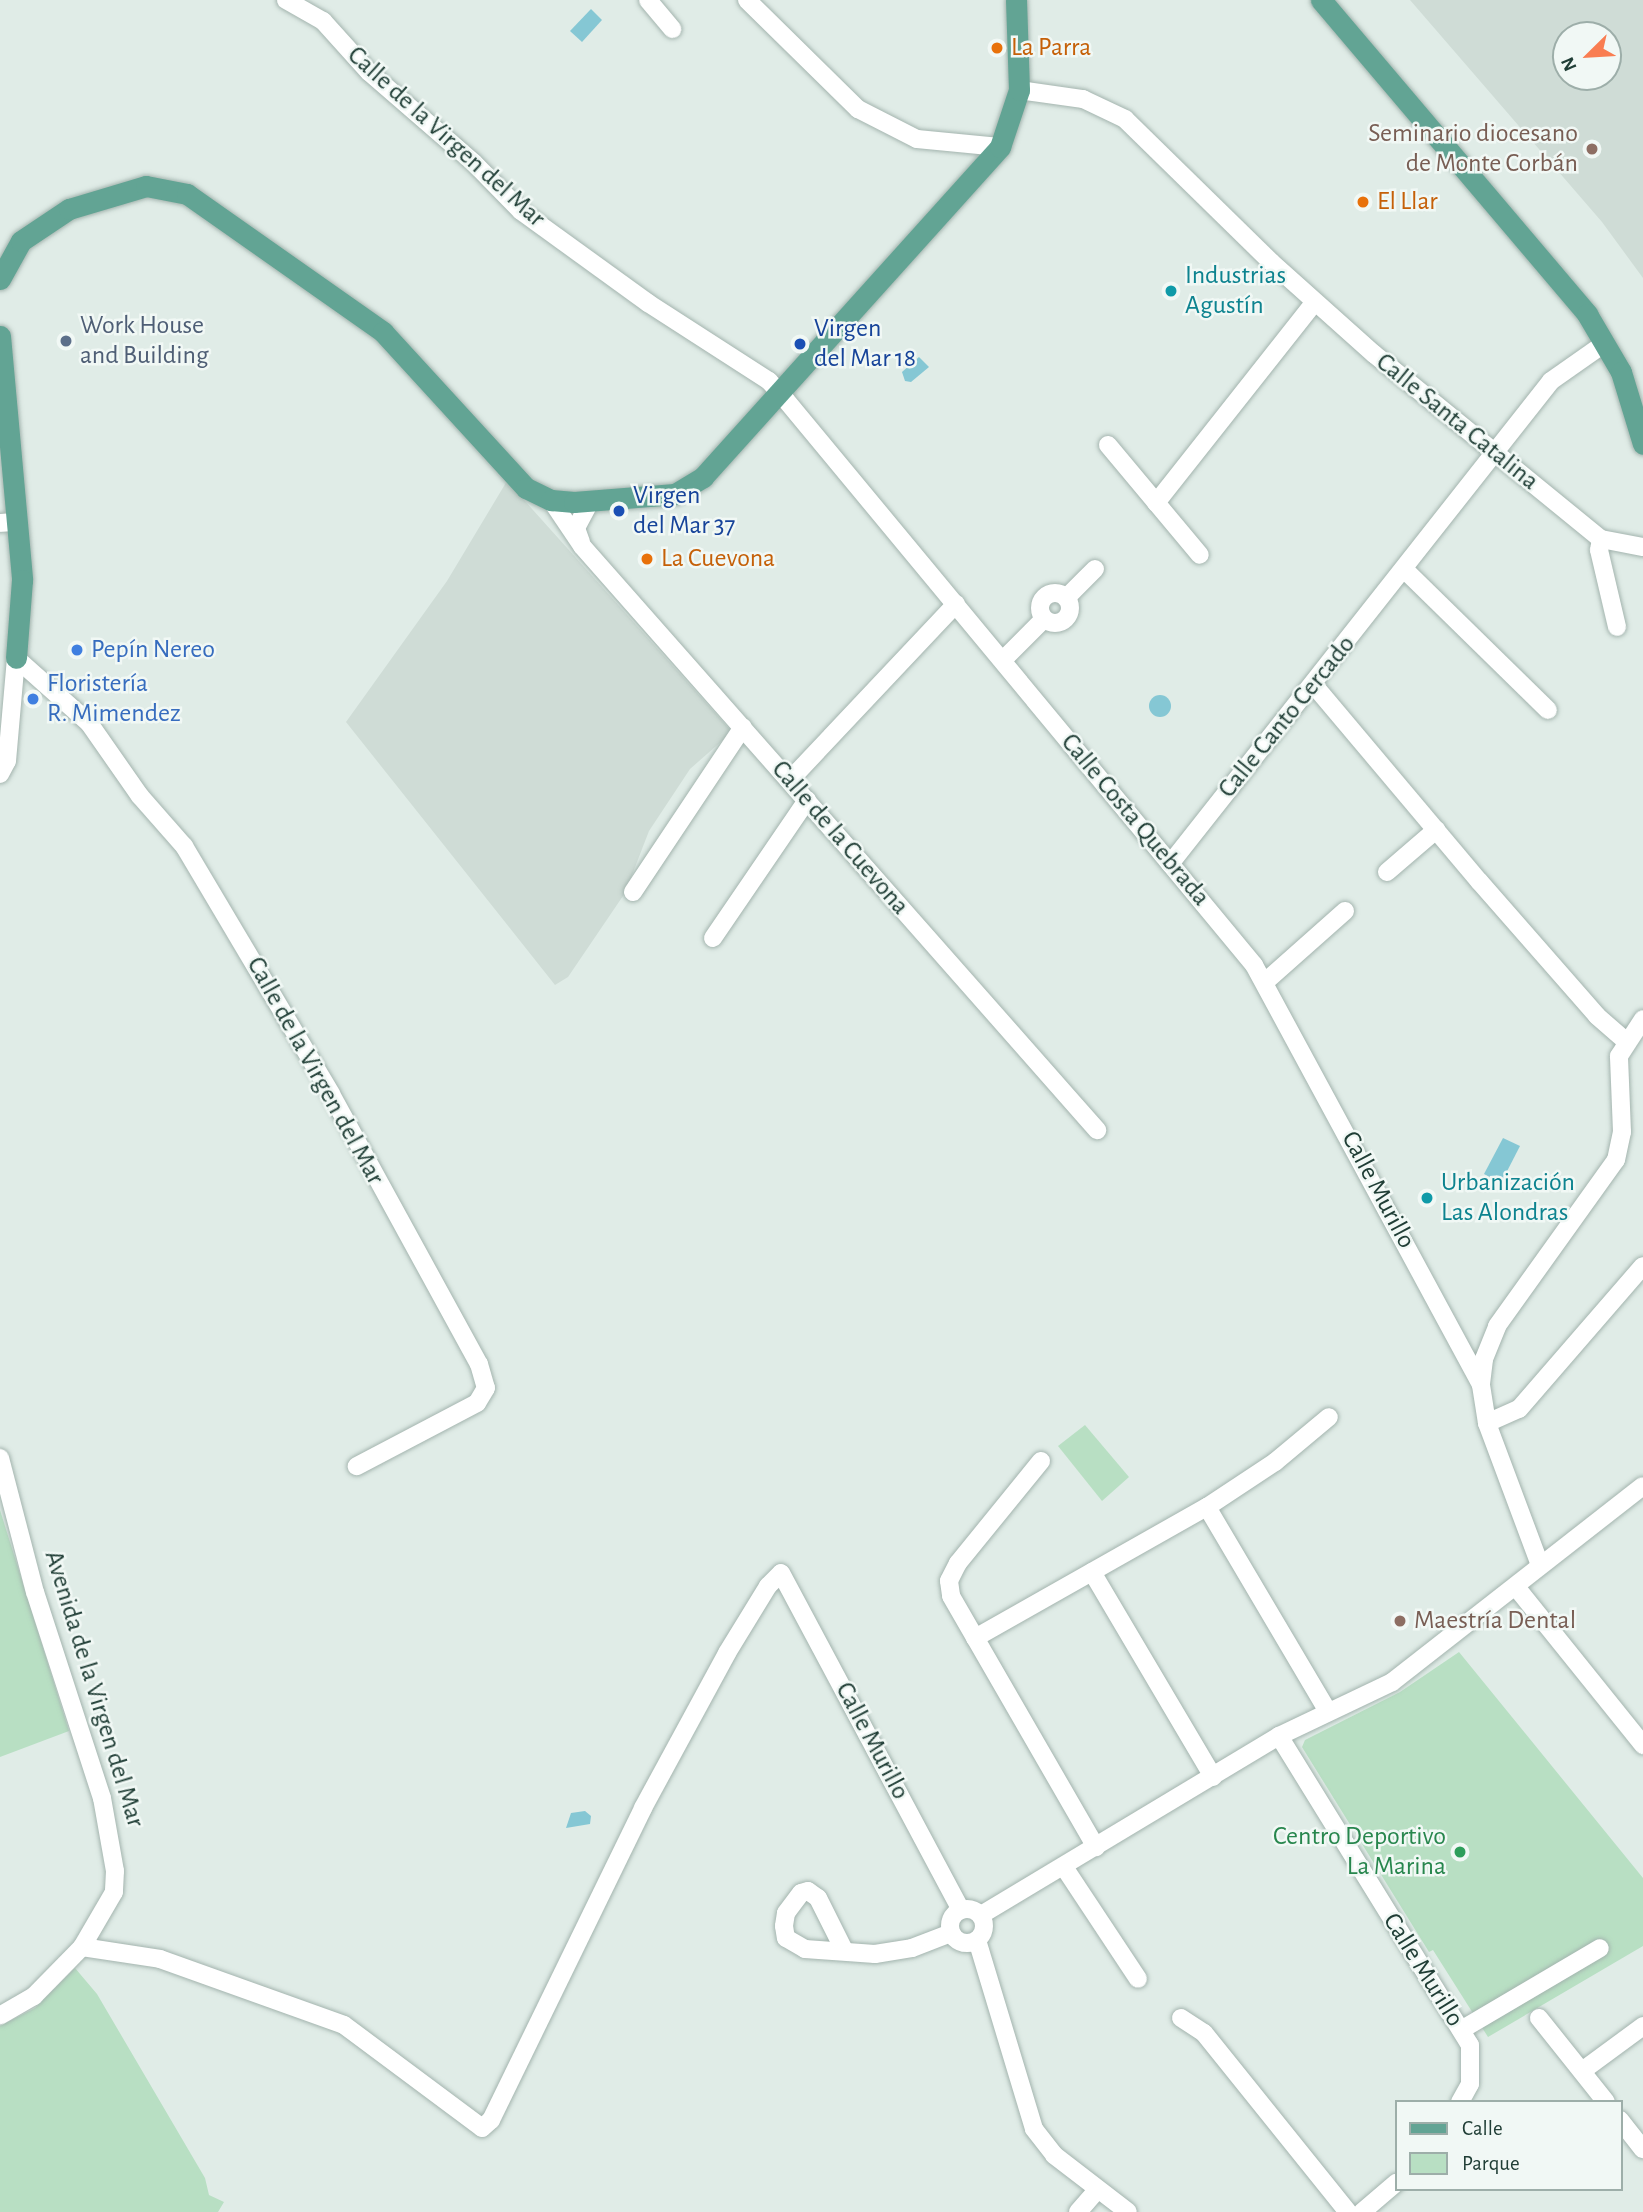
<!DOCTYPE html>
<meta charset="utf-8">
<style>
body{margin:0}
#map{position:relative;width:1643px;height:2212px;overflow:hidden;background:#e0ece7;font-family:"Alegreya Sans",sans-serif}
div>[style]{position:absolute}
.built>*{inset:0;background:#cfdcd6}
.green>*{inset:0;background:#b8dfc3}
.water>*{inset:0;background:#85c7d4}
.round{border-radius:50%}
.roads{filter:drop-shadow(0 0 2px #a3b4ae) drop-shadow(0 0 2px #a3b4ae)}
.minor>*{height:18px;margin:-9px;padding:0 9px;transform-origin:9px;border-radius:9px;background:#fff}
.minor>.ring{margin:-9px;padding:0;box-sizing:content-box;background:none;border:18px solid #fff;border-radius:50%}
.major>*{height:21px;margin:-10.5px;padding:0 10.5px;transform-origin:10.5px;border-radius:10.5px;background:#62a494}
.dots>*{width:19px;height:19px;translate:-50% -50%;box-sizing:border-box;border:4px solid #f1f8f5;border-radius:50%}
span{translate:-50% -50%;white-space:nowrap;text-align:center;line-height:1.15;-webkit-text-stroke:5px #f1f8f5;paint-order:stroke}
.food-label{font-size:26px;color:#c56008}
.left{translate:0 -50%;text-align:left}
.education-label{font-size:26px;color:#785e54}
.right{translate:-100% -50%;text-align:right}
.street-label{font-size:26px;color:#203e36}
.culture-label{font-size:26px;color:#0d838f}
.service-label{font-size:26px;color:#4e5e75}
.transit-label{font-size:26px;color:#164399}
.shop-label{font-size:26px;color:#366cbe}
.leisure-label{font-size:26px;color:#27864d}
.legend{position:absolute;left:1395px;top:2100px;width:228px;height:91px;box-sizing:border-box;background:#f1f8f5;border:2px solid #9daea9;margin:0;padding:9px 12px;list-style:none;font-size:21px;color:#203e36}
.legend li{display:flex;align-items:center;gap:14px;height:35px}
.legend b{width:35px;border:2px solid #9daea9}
.north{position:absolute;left:1552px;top:21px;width:70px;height:70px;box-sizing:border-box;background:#f1f8f5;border:2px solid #9daea9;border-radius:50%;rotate:246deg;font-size:19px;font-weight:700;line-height:28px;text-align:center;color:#203e36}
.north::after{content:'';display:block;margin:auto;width:24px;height:32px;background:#f97d51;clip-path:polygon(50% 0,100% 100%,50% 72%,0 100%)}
</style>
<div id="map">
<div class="built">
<div style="clip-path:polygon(evenodd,1410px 0,1643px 0,1643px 278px,1602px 222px,1410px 0,1566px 35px,1608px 35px,1608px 77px,1566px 77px,1566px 35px)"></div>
<div style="clip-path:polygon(507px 481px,732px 732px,690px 769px,649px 831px,625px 893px,568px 977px,555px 985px,346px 722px,447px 581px)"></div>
</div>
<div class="green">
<div style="clip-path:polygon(1085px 1425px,1129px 1477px,1102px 1501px,1058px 1446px)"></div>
<div style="clip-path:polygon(0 1510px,69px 1731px,0 1757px)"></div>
<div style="clip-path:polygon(1459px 1652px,1643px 1878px,1643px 1946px,1488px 2037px,1433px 1950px,1429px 1952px,1302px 1747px,1305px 1740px,1400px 1692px)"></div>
<div style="clip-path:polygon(75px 1968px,97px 1994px,205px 2178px,209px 2195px,224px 2202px,218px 2212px,0 2212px,0 2026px,35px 2008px)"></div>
</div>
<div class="water">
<div style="clip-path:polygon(591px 9px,602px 20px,582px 42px,570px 31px)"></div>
<div style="clip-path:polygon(919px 357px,929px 367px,911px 382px,905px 381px,902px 372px)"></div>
<div class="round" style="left:1149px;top:695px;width:22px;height:22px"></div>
<div style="clip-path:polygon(1503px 1138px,1520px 1146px,1501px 1183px,1484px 1174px)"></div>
<div style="clip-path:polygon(585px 1811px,591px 1816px,590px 1824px,566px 1828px,571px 1813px)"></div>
</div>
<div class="roads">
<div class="minor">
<div style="left:286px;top:0;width:43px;rotate:29.6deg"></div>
<div style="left:323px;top:21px;width:69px;rotate:48deg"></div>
<div style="left:369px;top:72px;width:139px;rotate:40.9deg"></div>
<div style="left:474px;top:163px;width:67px;rotate:45.6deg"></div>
<div style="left:521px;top:211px;width:157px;rotate:35.9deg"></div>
<div style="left:648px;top:303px;width:144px;rotate:32.8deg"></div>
<div style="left:769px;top:381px;width:24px;rotate:48deg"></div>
<div style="left:785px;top:399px;width:735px;rotate:50.35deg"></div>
<div style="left:1254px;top:965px;width:477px;rotate:61.6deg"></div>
<div style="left:648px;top:0;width:38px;rotate:50deg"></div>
<div style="left:747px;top:0;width:156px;rotate:44.5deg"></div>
<div style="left:858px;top:109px;width:66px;rotate:27deg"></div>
<div style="left:917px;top:139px;width:83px;rotate:5.5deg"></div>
<div style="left:1019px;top:90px;width:65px;rotate:8deg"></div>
<div style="left:1083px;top:99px;width:47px;rotate:25.5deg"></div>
<div style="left:1125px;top:119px;width:204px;rotate:44.4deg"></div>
<div style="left:1271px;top:262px;width:138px;rotate:41.8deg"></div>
<div style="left:1374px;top:354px;width:293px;rotate:39.2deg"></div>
<div style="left:1601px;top:539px;width:43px;rotate:10.8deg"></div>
<div style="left:1108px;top:445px;width:143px;rotate:50.1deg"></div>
<div style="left:551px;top:500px;width:55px;rotate:56deg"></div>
<div style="left:582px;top:546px;width:779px;rotate:48.59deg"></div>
<div style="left:1156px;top:503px;width:256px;rotate:-51.7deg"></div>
<div style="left:0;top:523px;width:15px;rotate:-4deg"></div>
<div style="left:1601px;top:539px;width:11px;rotate:100deg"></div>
<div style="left:1599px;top:550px;width:79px;rotate:76.8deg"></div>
<div style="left:581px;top:542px;width:15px;rotate:-110deg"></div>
<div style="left:576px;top:528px;width:30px;rotate:-62deg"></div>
<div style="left:1405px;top:570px;width:200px;rotate:44.4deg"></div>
<div class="ring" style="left:1040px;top:593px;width:12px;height:12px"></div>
<div style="left:1066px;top:598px;width:41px;rotate:-45deg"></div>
<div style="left:16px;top:658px;width:98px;rotate:41.7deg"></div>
<div style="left:89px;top:723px;width:89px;rotate:55.1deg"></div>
<div style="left:140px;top:796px;width:67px;rotate:48.7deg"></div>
<div style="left:184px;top:846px;width:288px;rotate:59.3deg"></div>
<div style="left:331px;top:1094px;width:308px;rotate:61.3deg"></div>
<div style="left:479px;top:1364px;width:25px;rotate:74deg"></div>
<div style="left:486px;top:1388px;width:17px;rotate:121deg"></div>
<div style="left:477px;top:1403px;width:136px;rotate:152.3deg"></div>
<div style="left:1003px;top:660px;width:58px;rotate:-45deg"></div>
<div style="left:1313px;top:684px;width:258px;rotate:49.9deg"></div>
<div style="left:1479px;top:881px;width:179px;rotate:48.8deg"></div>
<div style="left:1597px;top:1016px;width:40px;rotate:41deg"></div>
<div style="left:0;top:774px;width:15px;rotate:-62deg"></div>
<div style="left:7px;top:761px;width:103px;rotate:-85deg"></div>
<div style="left:790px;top:780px;width:242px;rotate:-46.7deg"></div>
<div style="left:1170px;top:864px;width:615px;rotate:-51.73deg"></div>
<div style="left:1551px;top:381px;width:66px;rotate:-35.1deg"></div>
<div style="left:1387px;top:872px;width:65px;rotate:-40.6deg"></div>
<div style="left:633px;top:892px;width:198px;rotate:-56.3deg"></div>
<div style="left:713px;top:938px;width:167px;rotate:-55.7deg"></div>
<div style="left:1265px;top:982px;width:107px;rotate:-41.6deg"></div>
<div style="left:1487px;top:1423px;width:35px;rotate:-24deg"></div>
<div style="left:1519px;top:1409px;width:189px;rotate:-49.1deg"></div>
<div style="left:0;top:1458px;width:138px;rotate:75.4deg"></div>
<div style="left:35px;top:1592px;width:217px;rotate:72deg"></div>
<div style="left:102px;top:1798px;width:74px;rotate:79.9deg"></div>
<div style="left:115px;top:1871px;width:21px;rotate:93deg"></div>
<div style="left:114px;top:1892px;width:64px;rotate:120.2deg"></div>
<div style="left:82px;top:1947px;width:69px;rotate:134.4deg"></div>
<div style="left:34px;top:1996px;width:39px;rotate:150deg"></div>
<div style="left:1041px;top:1461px;width:132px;rotate:129.1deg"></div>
<div style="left:958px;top:1563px;width:20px;rotate:117deg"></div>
<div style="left:949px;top:1581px;width:15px;rotate:82deg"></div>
<div style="left:951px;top:1596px;width:290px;rotate:60deg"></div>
<div style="left:1207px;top:1507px;width:238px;rotate:59.4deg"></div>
<div style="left:1540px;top:1565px;width:152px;rotate:-110.5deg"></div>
<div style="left:1487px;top:1423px;width:39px;rotate:-99deg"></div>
<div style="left:1481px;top:1384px;width:25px;rotate:-83deg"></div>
<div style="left:1484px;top:1359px;width:35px;rotate:-68deg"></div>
<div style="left:1497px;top:1326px;width:204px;rotate:-54.4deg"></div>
<div style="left:1616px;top:1160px;width:29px;rotate:-78deg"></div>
<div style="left:1622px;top:1132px;width:76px;rotate:-92.3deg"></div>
<div style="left:1619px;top:1056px;width:44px;rotate:-57deg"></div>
<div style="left:1092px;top:1572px;width:238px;rotate:59.4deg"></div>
<div style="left:1516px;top:1587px;width:203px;rotate:51.2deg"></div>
<div style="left:975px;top:1638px;width:266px;rotate:-29.5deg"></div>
<div style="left:1207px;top:1507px;width:82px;rotate:-33.5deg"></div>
<div style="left:1275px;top:1462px;width:70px;rotate:-39.8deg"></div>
<div style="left:1279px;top:1736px;width:363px;rotate:58.3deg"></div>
<div style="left:1470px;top:2045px;width:39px;rotate:90deg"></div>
<div style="left:1470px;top:2084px;width:21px;rotate:119deg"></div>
<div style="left:1064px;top:1867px;width:134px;rotate:56.5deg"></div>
<div class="ring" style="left:950px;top:1909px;width:16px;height:16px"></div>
<div style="left:981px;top:1915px;width:348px;rotate:-31deg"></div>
<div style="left:1279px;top:1736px;width:125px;rotate:-25.5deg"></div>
<div style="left:1392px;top:1682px;width:318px;rotate:-38deg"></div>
<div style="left:977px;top:1940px;width:197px;rotate:73.2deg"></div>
<div style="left:1034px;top:2129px;width:33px;rotate:52deg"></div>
<div style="left:1054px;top:2155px;width:93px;rotate:37.6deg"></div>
<div style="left:82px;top:1947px;width:79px;rotate:8.7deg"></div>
<div style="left:160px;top:1959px;width:195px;rotate:19.7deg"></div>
<div style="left:344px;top:2025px;width:172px;rotate:36.7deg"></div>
<div style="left:482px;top:2128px;width:12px;rotate:-42deg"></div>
<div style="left:491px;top:2120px;width:347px;rotate:-64deg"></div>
<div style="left:643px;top:1808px;width:176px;rotate:-61.5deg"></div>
<div style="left:727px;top:1653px;width:79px;rotate:-58.5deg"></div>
<div style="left:768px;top:1586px;width:18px;rotate:-45deg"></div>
<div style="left:781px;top:1573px;width:382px;rotate:61.9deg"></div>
<div style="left:844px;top:1950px;width:58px;rotate:-116.6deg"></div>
<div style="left:818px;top:1898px;width:12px;rotate:-145deg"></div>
<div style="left:808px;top:1891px;width:7px;rotate:164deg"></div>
<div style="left:801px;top:1893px;width:25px;rotate:127deg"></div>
<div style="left:786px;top:1913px;width:13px;rotate:99deg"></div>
<div style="left:784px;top:1926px;width:12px;rotate:81deg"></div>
<div style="left:786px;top:1938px;width:22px;rotate:30deg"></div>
<div style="left:805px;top:1949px;width:70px;rotate:4.1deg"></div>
<div style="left:875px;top:1954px;width:37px;rotate:-9deg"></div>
<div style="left:912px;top:1948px;width:42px;rotate:-21deg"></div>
<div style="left:1181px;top:2018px;width:27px;rotate:33deg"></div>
<div style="left:1204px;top:2033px;width:230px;rotate:51.2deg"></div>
<div style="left:1539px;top:2018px;width:107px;rotate:51.4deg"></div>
<div style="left:1461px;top:2030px;width:161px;rotate:-30.5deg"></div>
<div style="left:1582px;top:2071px;width:76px;rotate:-36.4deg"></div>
<div style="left:1620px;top:2120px;width:37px;rotate:52deg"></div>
<div style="left:1078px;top:2212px;width:30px;rotate:-49deg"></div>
<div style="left:1362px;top:2212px;width:45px;rotate:-40.5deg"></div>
</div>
<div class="major">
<div style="left:1321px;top:0;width:412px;rotate:49.7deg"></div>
<div style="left:1587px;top:314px;width:67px;rotate:59.6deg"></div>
<div style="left:1621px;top:372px;width:75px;rotate:73deg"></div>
<div style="left:0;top:279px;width:43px;rotate:-61.1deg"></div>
<div style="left:21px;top:241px;width:58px;rotate:-33.7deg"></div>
<div style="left:69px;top:209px;width:80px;rotate:-16.6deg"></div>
<div style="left:146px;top:186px;width:42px;rotate:11deg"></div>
<div style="left:187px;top:194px;width:240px;rotate:35.1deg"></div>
<div style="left:383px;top:332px;width:212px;rotate:47.5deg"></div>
<div style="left:526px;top:488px;width:28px;rotate:26deg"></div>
<div style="left:551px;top:500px;width:23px;rotate:5deg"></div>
<div style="left:574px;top:502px;width:101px;rotate:-4.5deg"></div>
<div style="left:675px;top:494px;width:33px;rotate:-31deg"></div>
<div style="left:703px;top:477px;width:444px;rotate:-48deg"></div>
<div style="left:1000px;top:147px;width:60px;rotate:-71.6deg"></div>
<div style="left:1019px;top:90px;width:90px;rotate:-91.9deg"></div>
<div style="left:0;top:336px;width:245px;rotate:84.8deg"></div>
<div style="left:22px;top:580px;width:78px;rotate:94.4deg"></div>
</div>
</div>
<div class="dots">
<div style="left:997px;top:48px;background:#e8710a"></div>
<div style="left:1592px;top:149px;background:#8d6e63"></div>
<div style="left:1363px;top:202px;background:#e8710a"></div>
<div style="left:1171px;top:291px;background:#0f9aa8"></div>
<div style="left:66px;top:341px;background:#5c6f8a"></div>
<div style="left:800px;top:344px;background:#1a4fb4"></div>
<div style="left:619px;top:511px;background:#1a4fb4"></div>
<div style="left:647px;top:559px;background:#e8710a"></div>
<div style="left:77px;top:650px;background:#3f7fe0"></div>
<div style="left:33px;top:699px;background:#3f7fe0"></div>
<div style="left:1427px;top:1198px;background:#0f9aa8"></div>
<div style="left:1400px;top:1621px;background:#8d6e63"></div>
<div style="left:1460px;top:1852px;background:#2e9e5b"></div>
</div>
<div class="food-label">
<span class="left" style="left:1011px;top:48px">La Parra</span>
<span class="left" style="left:1377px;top:202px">El Llar</span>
<span class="left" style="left:661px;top:559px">La Cuevona</span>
</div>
<div class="education-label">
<span class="right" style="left:1578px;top:149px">Seminario diocesano<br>de Monte Corbán</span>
<span class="left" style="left:1414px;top:1621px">Maestría Dental</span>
</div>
<div class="street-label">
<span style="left:446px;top:137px;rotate:42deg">Calle de la Virgen del Mar</span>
<span style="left:1457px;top:422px;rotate:39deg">Calle Santa Catalina</span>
<span style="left:1287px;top:717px;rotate:-51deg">Calle Canto Cercado</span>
<span style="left:1135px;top:820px;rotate:50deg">Calle Costa Quebrada</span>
<span style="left:840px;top:838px;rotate:49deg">Calle de la Cuevona</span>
<span style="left:315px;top:1071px;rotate:61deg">Calle de la Virgen del Mar</span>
<span style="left:1378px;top:1190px;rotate:62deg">Calle Murillo</span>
<span style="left:94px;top:1689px;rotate:73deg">Avenida de la Virgen del Mar</span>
<span style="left:872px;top:1741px;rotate:62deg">Calle Murillo</span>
<span style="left:1423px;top:1970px;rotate:58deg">Calle Murillo</span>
</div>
<div class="culture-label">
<span class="left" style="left:1185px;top:291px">Industrias<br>Agustín</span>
<span class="left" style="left:1441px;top:1198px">Urbanización<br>Las Alondras</span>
</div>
<div class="service-label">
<span class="left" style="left:80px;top:341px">Work House<br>and Building</span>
</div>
<div class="transit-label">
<span class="left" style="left:814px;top:344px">Virgen<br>del Mar 18</span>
<span class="left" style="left:633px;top:511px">Virgen<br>del Mar 37</span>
</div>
<div class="shop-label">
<span class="left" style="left:91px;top:650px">Pepín Nereo</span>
<span class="left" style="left:47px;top:699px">Floristería<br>R. Mimendez</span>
</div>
<div class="leisure-label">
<span class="right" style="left:1446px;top:1852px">Centro Deportivo<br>La Marina</span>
</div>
<ul class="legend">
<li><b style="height:9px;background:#62a494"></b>Calle</li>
<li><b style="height:19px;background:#b8dfc3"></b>Parque</li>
</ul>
<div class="north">N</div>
</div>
